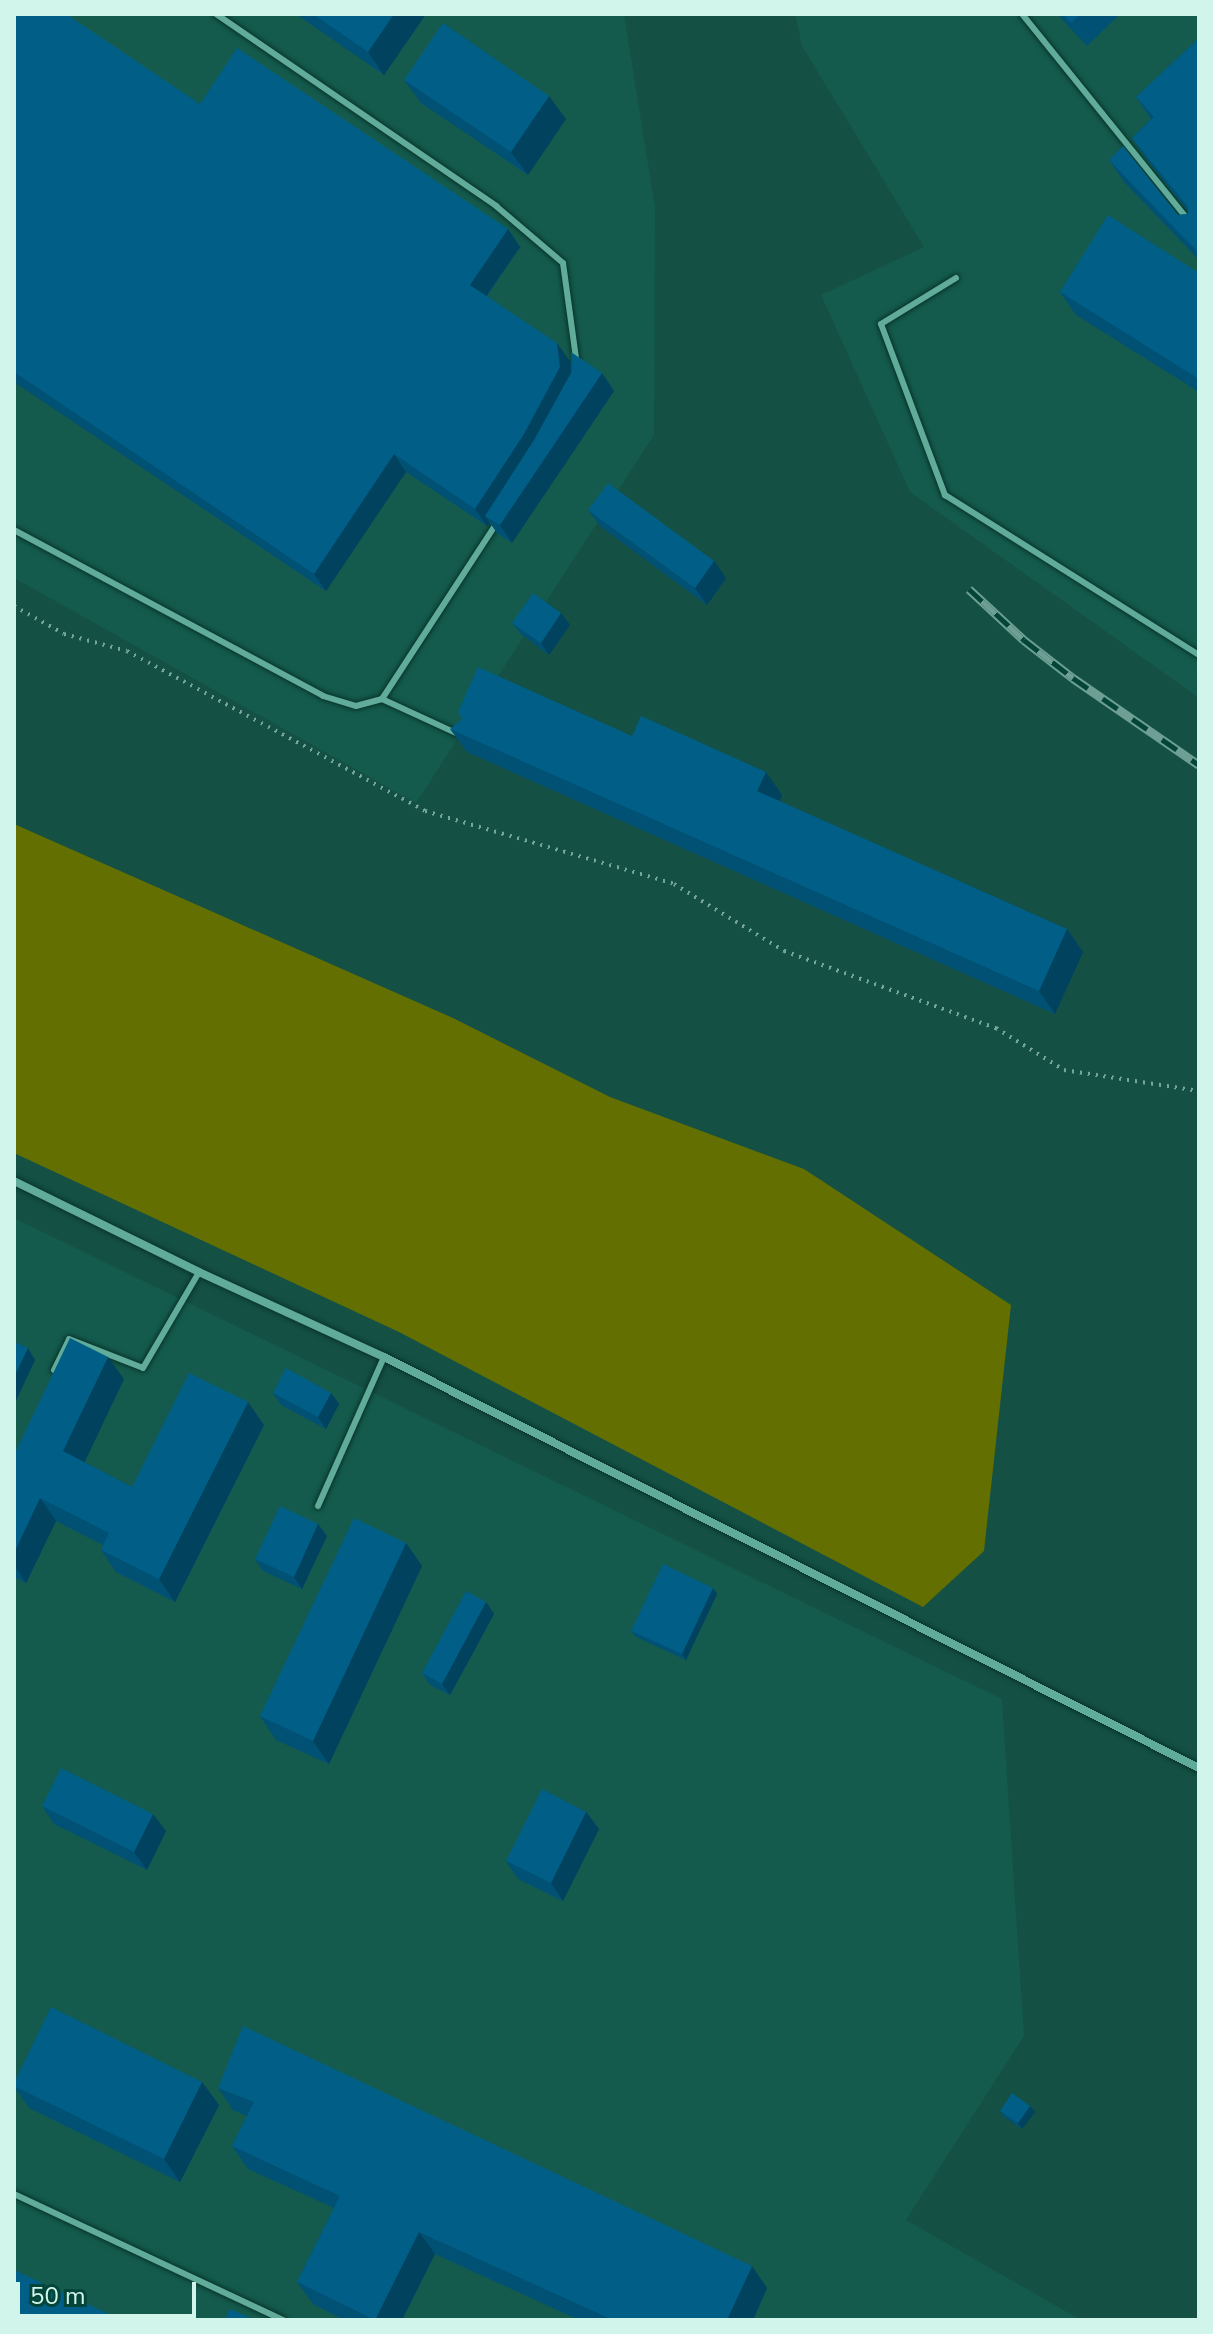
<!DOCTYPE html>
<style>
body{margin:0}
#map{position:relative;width:1213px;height:2334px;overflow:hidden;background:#145044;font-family:"Nunito Sans",sans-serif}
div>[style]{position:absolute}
.built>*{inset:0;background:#145b4d}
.green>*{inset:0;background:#646f02}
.path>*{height:4px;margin-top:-2px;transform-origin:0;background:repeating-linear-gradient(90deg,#76a69b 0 2px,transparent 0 8px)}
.roads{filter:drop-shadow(0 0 2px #09332a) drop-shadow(0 0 2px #09332a)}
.lane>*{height:6px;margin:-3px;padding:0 3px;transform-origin:3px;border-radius:3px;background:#60ab99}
.street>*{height:8px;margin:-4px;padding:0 4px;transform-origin:4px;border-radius:4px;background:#60ab99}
.rail>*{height:9px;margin-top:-4.5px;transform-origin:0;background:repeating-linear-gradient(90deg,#034539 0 18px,#6e9f94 0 36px);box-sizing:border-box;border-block:2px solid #6e9f94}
.wall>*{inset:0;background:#015174}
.shaded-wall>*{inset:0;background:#01425e}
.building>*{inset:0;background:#015e87}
span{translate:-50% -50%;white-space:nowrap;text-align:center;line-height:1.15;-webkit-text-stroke:8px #034539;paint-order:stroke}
.frame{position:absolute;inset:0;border:16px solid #d1f5eb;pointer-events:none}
.scale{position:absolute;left:16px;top:2282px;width:180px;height:36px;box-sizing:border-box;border:4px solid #d1f5eb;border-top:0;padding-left:10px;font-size:24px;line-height:28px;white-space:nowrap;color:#d1f5eb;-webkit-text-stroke:6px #034539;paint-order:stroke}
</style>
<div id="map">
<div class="built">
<div style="clip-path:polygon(14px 14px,624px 14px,655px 208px,654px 435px,416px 803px,14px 578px)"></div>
<div style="clip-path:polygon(795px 14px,1199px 14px,1199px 698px,910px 492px,821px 295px,924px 247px,802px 46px)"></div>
<div style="clip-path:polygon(14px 1218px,1002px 1699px,1024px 2036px,906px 2220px,1081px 2320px,14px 2320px)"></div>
</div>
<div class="green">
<div style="clip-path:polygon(14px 824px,453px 1018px,610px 1097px,804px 1169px,1011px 1305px,984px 1551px,923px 1607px,399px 1332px,14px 1153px)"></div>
</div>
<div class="path">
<div style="left:14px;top:606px;width:57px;rotate:29.2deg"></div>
<div style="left:64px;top:634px;width:65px;rotate:15.1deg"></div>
<div style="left:127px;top:651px;width:338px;rotate:28.2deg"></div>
<div style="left:425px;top:811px;width:259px;rotate:16.3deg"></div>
<div style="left:674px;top:884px;width:129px;rotate:31.3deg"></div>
<div style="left:784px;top:951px;width:226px;rotate:20deg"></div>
<div style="left:996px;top:1028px;width:80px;rotate:31.7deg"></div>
<div style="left:1064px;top:1070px;width:137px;rotate:8.8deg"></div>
</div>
<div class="roads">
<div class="lane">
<div style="left:216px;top:14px;width:340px;rotate:34.4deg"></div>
<div style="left:496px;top:206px;width:88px;rotate:40.4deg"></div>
<div style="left:563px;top:263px;width:103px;rotate:82.2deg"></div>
<div style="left:1022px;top:14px;width:265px;rotate:51.1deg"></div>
<div style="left:956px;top:278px;width:88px;rotate:148.5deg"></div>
<div style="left:881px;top:324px;width:183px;rotate:69.5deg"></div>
<div style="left:945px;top:495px;width:300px;rotate:32.2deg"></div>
<div style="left:14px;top:530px;width:351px;rotate:28.2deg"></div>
<div style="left:323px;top:696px;width:34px;rotate:17deg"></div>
<div style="left:356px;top:706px;width:27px;rotate:-15deg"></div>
<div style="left:382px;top:699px;width:212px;rotate:-56.9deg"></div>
<div style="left:382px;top:699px;width:84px;rotate:24.7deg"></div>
<div style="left:54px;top:1370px;width:34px;rotate:-64deg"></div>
<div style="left:69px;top:1339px;width:79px;rotate:21.4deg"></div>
<div style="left:143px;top:1368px;width:111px;rotate:-59.7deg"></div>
<div style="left:318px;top:1506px;width:163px;rotate:-66.1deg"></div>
<div style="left:14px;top:2194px;width:297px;rotate:25.1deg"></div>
</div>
<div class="street">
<div style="left:14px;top:1181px;width:206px;rotate:26.2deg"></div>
<div style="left:199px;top:1272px;width:204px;rotate:24.7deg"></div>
<div style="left:384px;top:1357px;width:913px;rotate:26.76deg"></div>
</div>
</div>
<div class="rail">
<div style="left:969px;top:589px;width:75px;rotate:42.8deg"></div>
<div style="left:1024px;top:640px;width:62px;rotate:37.8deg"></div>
<div style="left:1073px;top:678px;width:153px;rotate:34.6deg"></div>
</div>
<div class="wall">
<div style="clip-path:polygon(14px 14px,200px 104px,508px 229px,520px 247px,487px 296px,570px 361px,571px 373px,602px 373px,614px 391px,512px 543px,497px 533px,490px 523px,487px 526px,406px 472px,326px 591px,14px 382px)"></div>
<div style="clip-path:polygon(296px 14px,426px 14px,384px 75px)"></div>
<div style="clip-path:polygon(1057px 14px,1120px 14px,1087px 46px)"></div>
<div style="clip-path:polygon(1199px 38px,1199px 260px,1125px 183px,1109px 160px,1178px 215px,1188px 214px,1188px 211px,1148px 161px,1132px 138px,1151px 119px,1136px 97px)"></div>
<div style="clip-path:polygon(404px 80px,566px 119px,528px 175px,421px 103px)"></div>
<div style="clip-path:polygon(1199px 273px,1199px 392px,1076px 315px,1060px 292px)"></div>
<div style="clip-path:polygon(588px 510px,714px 561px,726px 578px,707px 605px,601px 527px)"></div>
<div style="clip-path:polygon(561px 613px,570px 625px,549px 655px,521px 634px,512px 623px)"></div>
<div style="clip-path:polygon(450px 729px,632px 736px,782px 795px,779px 801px,1067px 929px,1083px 952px,1055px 1014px,467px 752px)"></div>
<div style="clip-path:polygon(124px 1379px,84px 1462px,132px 1487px,264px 1425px,175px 1602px,116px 1572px,101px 1550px,103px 1545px,56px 1521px,26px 1583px,14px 1577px,14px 1455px)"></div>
<div style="clip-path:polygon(273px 1393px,331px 1393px,339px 1404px,326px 1429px,281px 1405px)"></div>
<div style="clip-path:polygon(327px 1536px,302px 1589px,263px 1571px,255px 1559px)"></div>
<div style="clip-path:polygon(406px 1543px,422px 1566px,329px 1764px,276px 1740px,260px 1716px)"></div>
<div style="clip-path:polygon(713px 1588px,717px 1594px,686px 1660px,636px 1637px,631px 1631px)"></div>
<div style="clip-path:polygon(494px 1614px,450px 1695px,430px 1685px,422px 1673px)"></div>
<div style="clip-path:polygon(42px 1806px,166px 1831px,147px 1870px,54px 1824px)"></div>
<div style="clip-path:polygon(586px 1812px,599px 1829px,563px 1901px,518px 1879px,506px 1861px)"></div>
<div style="clip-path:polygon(202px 2082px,219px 2105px,180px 2182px,29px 2108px,14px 2087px,14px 2083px)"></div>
<div style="clip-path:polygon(218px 2088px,767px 2288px,753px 2320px,579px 2320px,435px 2254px,402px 2320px,344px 2320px,313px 2304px,297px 2282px,334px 2208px,248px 2169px,232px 2146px,247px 2116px,233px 2110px)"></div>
<div style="clip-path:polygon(1030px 2106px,1035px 2112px,1022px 2129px,1004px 2117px,1000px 2111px)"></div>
</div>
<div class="shaded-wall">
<div style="clip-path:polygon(394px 14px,426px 14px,384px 75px,368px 52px)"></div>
<div style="clip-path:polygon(549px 96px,566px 119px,528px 175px,511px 152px)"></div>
<div style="clip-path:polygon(508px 229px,520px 247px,482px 302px,470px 285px)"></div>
<div style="clip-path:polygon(557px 343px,570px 361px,573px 385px,485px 516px,490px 523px,487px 526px,475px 509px)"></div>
<div style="clip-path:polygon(602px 373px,614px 391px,512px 543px,500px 525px)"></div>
<div style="clip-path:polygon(394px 454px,406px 472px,326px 591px,314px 574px)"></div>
<div style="clip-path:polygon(714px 561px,726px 578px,707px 605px,695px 588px)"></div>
<div style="clip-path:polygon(561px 613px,570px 625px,549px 655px,541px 643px)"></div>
<div style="clip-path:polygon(766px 772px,782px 795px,774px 814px,757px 791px)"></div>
<div style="clip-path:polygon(1067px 929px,1083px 952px,1055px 1014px,1039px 991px)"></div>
<div style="clip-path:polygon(28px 1348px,35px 1360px,14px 1405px,14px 1377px)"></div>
<div style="clip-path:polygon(108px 1357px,124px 1379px,79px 1474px,63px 1451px)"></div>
<div style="clip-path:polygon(331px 1393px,339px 1404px,326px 1429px,318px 1417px)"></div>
<div style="clip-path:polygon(248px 1402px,264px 1425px,175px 1602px,159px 1579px)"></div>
<div style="clip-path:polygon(40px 1498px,56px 1521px,26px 1583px,14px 1565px,14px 1553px)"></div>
<div style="clip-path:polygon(318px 1524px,327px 1536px,302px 1589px,294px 1577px)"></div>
<div style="clip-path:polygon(406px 1543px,422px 1566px,329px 1764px,313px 1741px)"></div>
<div style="clip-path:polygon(713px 1588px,717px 1594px,686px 1660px,682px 1654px)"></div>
<div style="clip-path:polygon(486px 1602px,494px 1614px,450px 1695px,442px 1684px)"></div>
<div style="clip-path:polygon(586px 1812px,599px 1829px,563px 1901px,551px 1883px)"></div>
<div style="clip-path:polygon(153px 1814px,166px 1831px,147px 1870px,134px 1852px)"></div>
<div style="clip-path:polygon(202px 2082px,219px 2105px,180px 2182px,164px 2159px)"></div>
<div style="clip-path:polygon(1030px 2106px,1035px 2112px,1022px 2129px,1018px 2123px)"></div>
<div style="clip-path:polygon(419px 2232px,435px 2254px,402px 2320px,375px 2320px)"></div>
<div style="clip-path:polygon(752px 2266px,767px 2288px,753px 2320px,727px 2320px)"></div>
</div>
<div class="building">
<div style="clip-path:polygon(14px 14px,66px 14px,200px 104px,237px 48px,508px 229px,470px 285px,557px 343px,560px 367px,524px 434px,475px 509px,394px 454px,314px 574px,14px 372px)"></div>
<div style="clip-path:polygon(313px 14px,394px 14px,368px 52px)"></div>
<div style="clip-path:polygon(1063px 14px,1080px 14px,1071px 23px)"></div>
<div style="clip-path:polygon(443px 23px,549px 96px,511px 152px,404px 80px)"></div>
<div style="clip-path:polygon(1199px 38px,1199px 253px,1109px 160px,1123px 146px,1178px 215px,1188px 214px,1188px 207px,1132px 138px,1154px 117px,1136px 97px)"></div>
<div style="clip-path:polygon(1108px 215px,1199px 273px,1199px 379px,1060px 292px)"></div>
<div style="clip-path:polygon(571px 352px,602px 373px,500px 525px,485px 516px,534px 440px,572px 371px)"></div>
<div style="clip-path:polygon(608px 483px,714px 561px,695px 588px,588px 510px)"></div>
<div style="clip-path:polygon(533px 593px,561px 613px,541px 643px,512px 623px)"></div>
<div style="clip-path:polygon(478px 667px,632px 736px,641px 716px,766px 772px,757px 791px,1067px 929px,1039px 991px,450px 729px,462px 719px,458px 712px)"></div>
<div style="clip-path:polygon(70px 1338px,108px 1357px,63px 1451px,132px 1487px,189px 1373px,248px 1402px,159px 1579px,101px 1550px,109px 1533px,40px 1498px,14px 1553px,14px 1455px)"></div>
<div style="clip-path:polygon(14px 1342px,28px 1348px,14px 1377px)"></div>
<div style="clip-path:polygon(286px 1368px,331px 1393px,318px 1417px,273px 1393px)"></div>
<div style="clip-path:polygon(280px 1506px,318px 1524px,294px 1577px,255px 1559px)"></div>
<div style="clip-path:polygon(354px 1518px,406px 1543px,313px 1741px,260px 1716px)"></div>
<div style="clip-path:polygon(663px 1564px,713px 1588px,682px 1654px,631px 1631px)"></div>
<div style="clip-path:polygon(466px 1591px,486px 1602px,442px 1684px,422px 1673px)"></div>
<div style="clip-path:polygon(61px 1768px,153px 1814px,134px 1852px,42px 1806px)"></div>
<div style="clip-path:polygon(542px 1789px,586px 1812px,551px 1883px,506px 1861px)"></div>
<div style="clip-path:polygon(51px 2007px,202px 2082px,164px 2159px,14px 2086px,14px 2083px)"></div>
<div style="clip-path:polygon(243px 2026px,752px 2266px,727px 2320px,613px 2320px,419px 2232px,375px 2320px,297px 2282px,340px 2196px,232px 2146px,254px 2102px,218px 2088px)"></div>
<div style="clip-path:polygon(1012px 2093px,1030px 2106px,1018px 2123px,1000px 2111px)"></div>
<div style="clip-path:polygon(14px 2270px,122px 2320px,14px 2320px)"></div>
<div style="clip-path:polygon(230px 2309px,255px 2320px,225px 2320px)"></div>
</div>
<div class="frame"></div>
<div class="scale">50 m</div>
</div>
